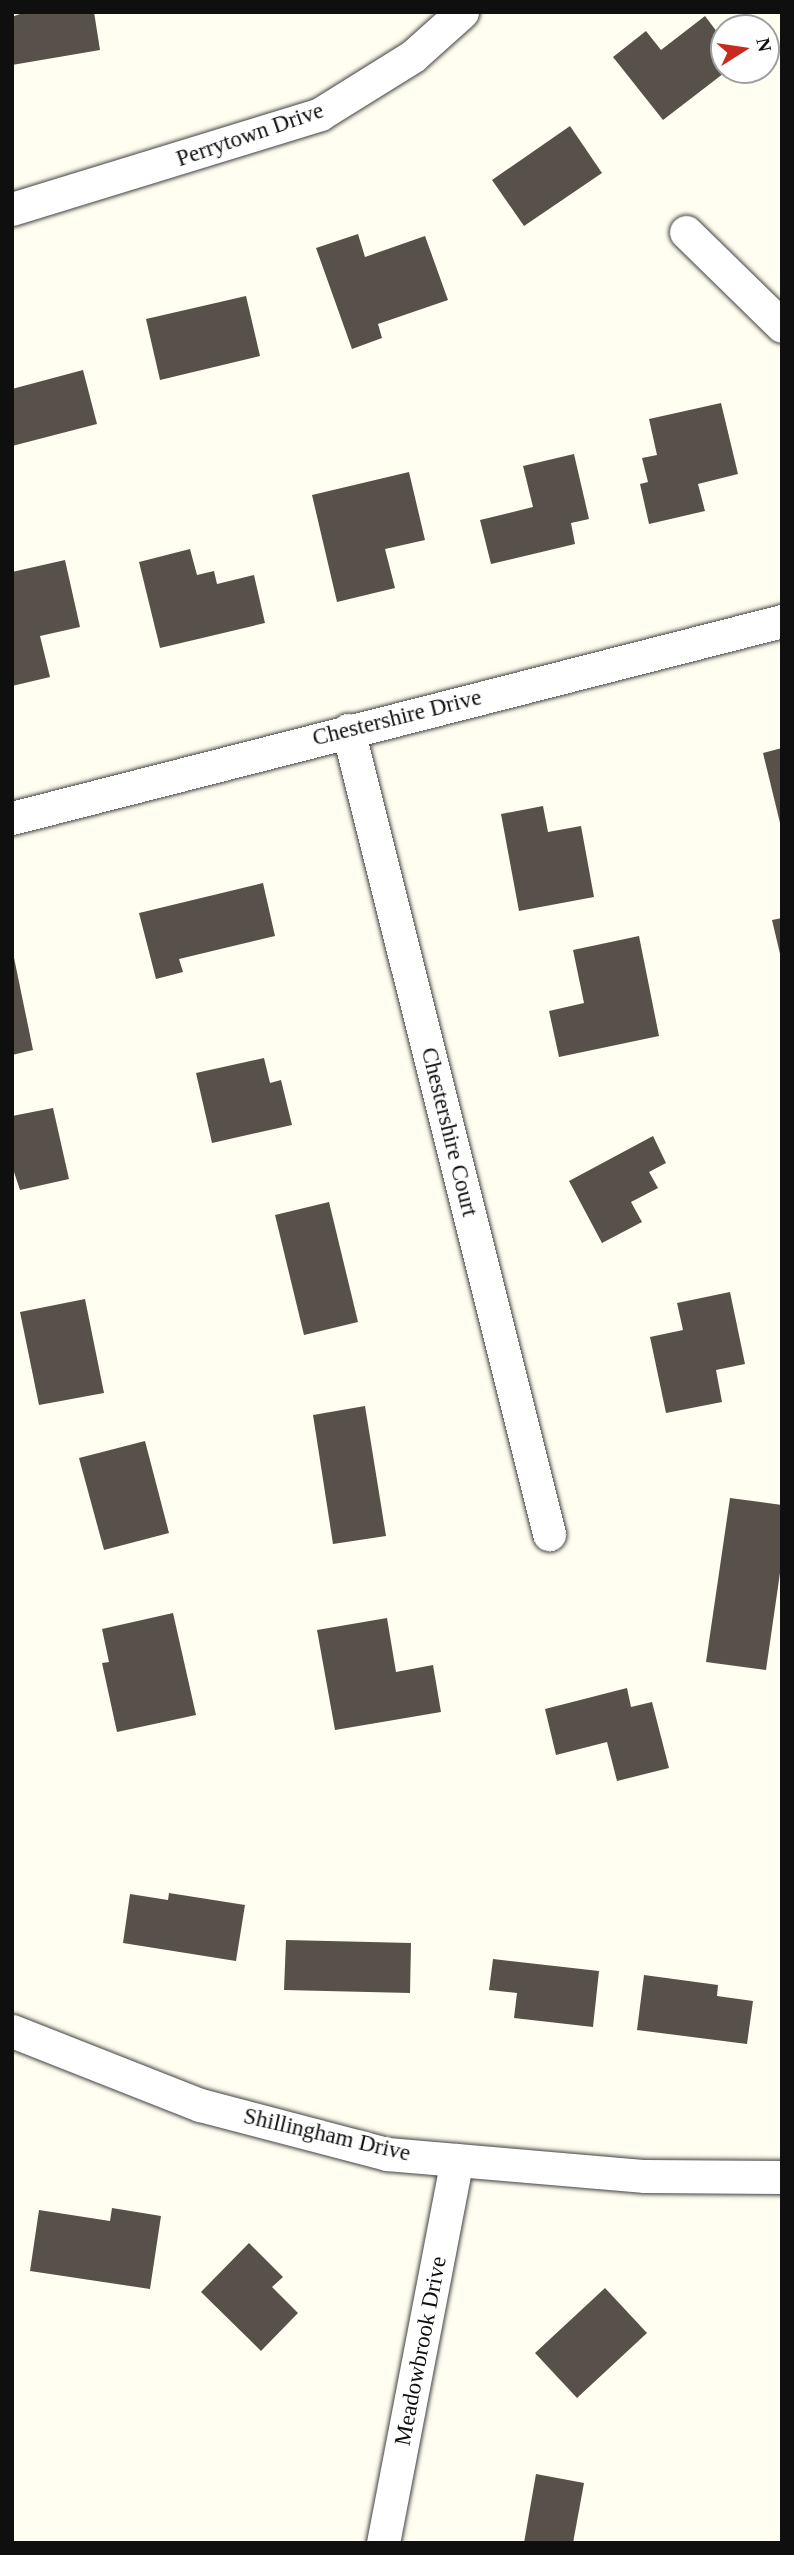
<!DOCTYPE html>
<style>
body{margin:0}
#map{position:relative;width:794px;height:2555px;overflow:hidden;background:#fffef0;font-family:Georgia,serif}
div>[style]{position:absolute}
.building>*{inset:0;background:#58514a}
.roads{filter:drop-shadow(0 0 2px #424242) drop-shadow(0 0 2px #424242)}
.street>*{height:33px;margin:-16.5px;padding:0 16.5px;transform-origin:16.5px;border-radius:16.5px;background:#fff}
span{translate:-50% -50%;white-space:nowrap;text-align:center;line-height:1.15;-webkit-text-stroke:7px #fff;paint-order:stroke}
.street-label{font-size:23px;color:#0f0f0f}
.frame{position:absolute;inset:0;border:14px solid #0f0f0f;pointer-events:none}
.north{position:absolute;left:710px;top:14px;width:70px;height:70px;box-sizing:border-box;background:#fff;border:2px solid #9f9f9f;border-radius:50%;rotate:78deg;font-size:19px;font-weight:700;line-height:28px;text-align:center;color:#0f0f0f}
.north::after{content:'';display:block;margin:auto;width:24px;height:32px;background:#c82b1d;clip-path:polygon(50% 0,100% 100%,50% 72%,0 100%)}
</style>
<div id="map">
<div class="building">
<div style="clip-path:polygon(25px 12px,94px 12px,100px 50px,12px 65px,12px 17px)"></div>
<div style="clip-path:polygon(705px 16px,724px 41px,724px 70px,728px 70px,663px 120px,613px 57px,646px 31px,661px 50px)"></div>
<div style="clip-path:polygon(570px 126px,602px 173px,524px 226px,492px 180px)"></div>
<div style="clip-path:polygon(358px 234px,365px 257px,425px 236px,448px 300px,378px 324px,382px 338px,352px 349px,316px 248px)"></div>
<div style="clip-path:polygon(246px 296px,260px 356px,160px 380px,146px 319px)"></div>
<div style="clip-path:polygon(83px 370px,97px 424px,12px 446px,12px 389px)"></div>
<div style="clip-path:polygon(721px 403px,738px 474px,698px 484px,705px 511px,649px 524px,640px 484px,648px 482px,642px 458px,657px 455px,649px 419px)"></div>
<div style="clip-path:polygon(574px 454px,589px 519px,571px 523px,575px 544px,491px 564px,480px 520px,533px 507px,523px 466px)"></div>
<div style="clip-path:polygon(409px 472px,425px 540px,385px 549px,395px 588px,337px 602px,312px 495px)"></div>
<div style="clip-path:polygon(190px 549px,197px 575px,214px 571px,217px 584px,254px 575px,265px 623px,160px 648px,139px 562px)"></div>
<div style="clip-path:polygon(65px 560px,80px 627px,40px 636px,50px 677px,12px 686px,12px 572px)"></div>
<div style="clip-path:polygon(782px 748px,782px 827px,781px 827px,763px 753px)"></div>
<div style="clip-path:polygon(543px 806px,548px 832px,581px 826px,594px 897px,519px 911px,501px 814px)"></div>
<div style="clip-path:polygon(263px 883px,275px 936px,179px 959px,183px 972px,156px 979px,139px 913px)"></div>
<div style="clip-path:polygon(782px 918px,782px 958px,781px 958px,772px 920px)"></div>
<div style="clip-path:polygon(639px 936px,659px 1036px,559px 1057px,549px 1011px,584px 1003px,573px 950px)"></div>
<div style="clip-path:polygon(12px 948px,33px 1050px,12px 1055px)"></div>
<div style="clip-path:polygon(264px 1058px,270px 1083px,281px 1080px,292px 1125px,212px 1143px,196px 1073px)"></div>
<div style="clip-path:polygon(53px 1108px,69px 1179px,20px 1190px,12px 1166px,12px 1116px)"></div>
<div style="clip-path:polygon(653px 1136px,666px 1163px,649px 1172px,658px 1188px,631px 1202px,642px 1222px,602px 1243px,569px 1181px)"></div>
<div style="clip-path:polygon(329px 1202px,358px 1322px,304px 1335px,275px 1215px)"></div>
<div style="clip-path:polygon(730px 1292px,745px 1364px,716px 1370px,722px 1402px,666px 1413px,650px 1337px,683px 1330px,677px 1303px)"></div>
<div style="clip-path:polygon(85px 1299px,104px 1393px,39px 1405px,20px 1312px)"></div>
<div style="clip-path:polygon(365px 1406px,386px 1536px,333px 1544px,313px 1415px)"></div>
<div style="clip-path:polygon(145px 1441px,169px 1533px,104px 1550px,79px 1458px)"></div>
<div style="clip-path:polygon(730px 1498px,782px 1505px,782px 1559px,766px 1670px,706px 1662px)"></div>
<div style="clip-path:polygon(173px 1613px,196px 1715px,117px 1732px,102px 1663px,109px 1662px,102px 1629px)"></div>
<div style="clip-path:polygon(387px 1618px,396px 1672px,433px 1665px,441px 1712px,335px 1730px,317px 1630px)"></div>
<div style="clip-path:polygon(627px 1688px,631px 1707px,652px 1702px,669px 1768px,617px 1781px,607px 1742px,556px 1755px,545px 1709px)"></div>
<div style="clip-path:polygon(169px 1893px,245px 1905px,236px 1961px,123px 1943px,130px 1894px,168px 1900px)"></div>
<div style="clip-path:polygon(286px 1940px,411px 1943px,410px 1993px,284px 1990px)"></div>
<div style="clip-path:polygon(493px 1959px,599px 1971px,593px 2027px,514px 2018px,517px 1993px,489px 1990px)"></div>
<div style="clip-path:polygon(644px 1975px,718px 1985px,717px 1996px,753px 2001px,747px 2044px,637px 2030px)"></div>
<div style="clip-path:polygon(112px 2208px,161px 2216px,150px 2289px,30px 2271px,39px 2210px,110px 2221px)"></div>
<div style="clip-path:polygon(249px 2243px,283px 2277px,272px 2287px,298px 2313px,261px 2351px,201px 2292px)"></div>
<div style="clip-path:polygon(605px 2288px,647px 2333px,577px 2398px,535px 2353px)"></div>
<div style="clip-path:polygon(536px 2474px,584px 2483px,573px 2543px,524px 2543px)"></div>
</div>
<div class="roads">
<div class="street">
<div style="left:12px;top:209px;width:322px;rotate:-17.1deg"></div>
<div style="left:320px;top:114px;width:110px;rotate:-31.9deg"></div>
<div style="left:413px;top:56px;width:66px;rotate:-41.9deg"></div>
<div style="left:686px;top:232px;width:134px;rotate:44.4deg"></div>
<div style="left:348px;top:730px;width:829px;rotate:75.96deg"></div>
<div style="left:12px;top:818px;width:795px;rotate:-14.35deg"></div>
<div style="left:12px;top:2031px;width:202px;rotate:21.5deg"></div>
<div style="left:200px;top:2105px;width:193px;rotate:14.7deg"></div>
<div style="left:387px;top:2154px;width:259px;rotate:4.9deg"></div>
<div style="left:645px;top:2176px;width:137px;rotate:0.4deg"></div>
<div style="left:383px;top:2543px;width:390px;rotate:-79.1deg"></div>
</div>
</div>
<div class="street-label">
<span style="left:250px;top:135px;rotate:-19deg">Perrytown Drive</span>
<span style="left:397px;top:718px;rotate:-14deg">Chestershire Drive</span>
<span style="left:449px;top:1132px;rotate:76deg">Chestershire Court</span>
<span style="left:327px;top:2135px;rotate:13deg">Shillingham Drive</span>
<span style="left:421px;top:2351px;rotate:-79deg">Meadowbrook Drive</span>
</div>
<div class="frame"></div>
<div class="north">N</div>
</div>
